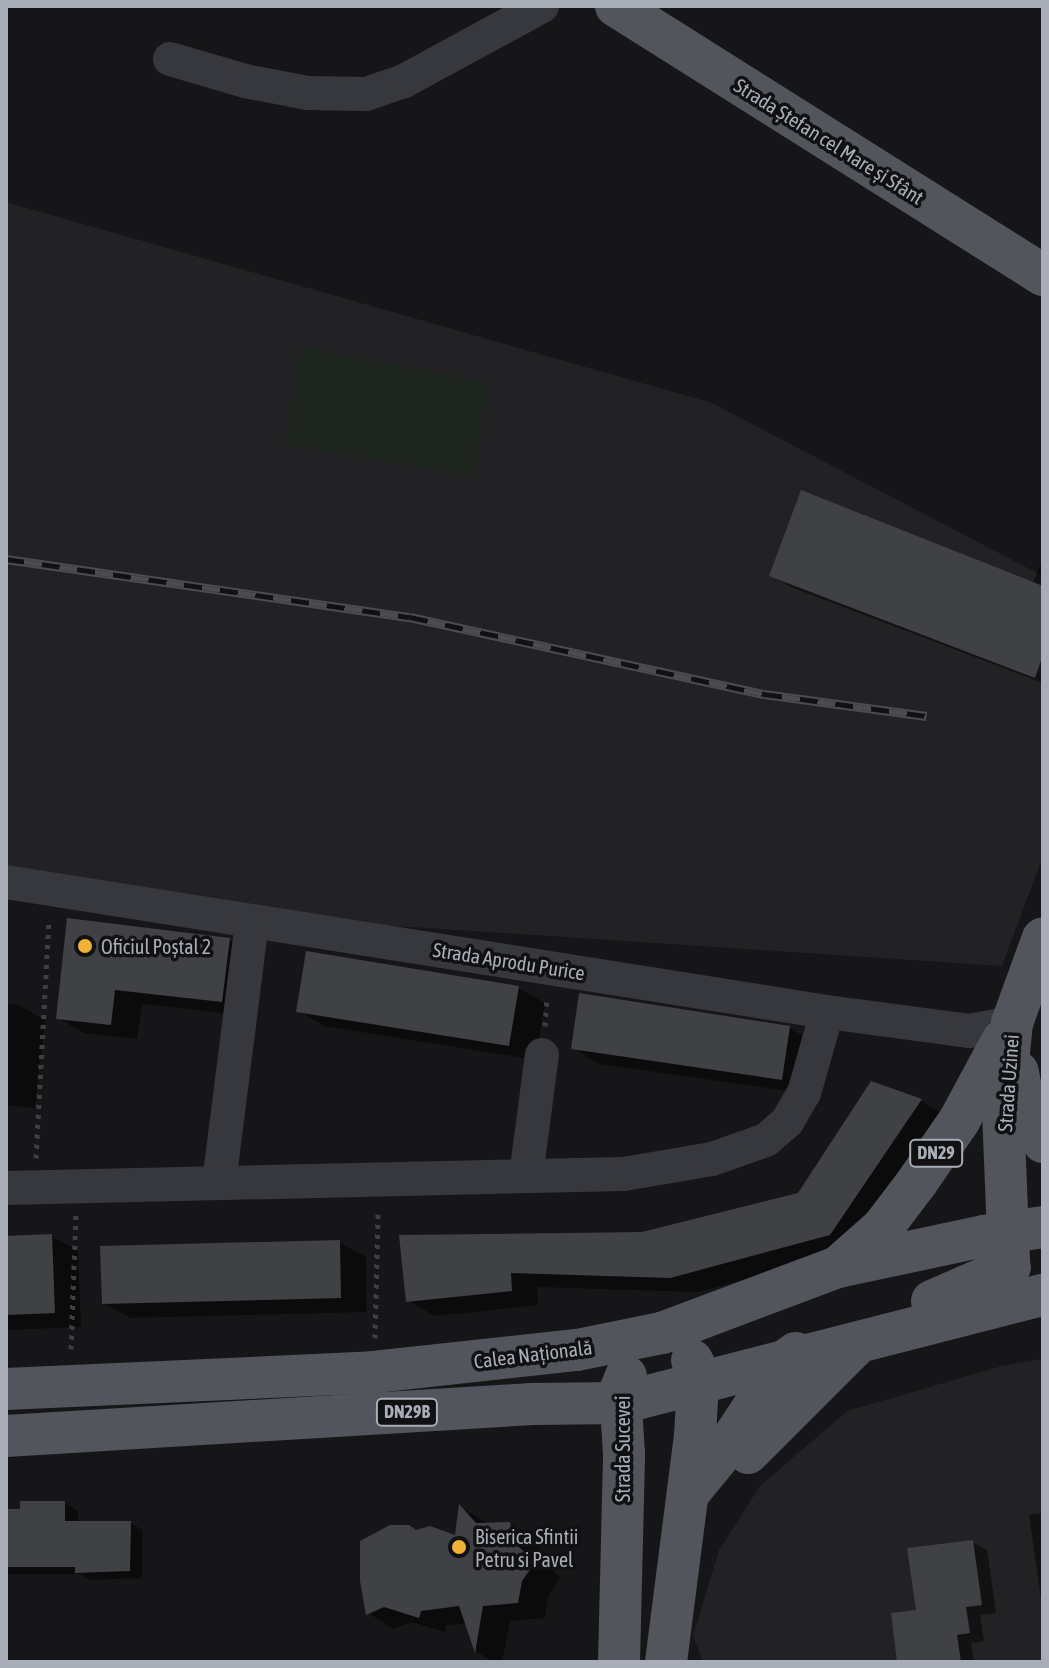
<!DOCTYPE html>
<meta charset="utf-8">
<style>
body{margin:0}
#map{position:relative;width:1049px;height:1668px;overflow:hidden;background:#161618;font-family:"Asap Condensed",sans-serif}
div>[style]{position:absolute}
.built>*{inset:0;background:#222225}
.green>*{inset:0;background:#1e261f}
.shadow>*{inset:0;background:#0007}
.building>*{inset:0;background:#404145}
.path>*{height:5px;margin-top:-2.5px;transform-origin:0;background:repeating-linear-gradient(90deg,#3d3f44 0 4px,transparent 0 10px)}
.minor>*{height:34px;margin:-17px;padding:0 17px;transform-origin:17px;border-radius:17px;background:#37383d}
.major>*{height:42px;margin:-21px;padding:0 21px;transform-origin:21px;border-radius:21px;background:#53555c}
.rail>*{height:9px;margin-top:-4.5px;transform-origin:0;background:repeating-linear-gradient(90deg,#111113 0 18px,#4a4c52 0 36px);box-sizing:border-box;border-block:2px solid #4a4c52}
.dots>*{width:22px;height:22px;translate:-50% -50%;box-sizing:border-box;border:4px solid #111113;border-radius:50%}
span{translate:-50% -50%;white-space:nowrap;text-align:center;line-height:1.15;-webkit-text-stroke:7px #111113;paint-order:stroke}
.shield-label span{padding:2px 6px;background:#111113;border:2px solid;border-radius:6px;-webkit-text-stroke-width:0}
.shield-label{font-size:18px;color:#a8adb8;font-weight:700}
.street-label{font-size:20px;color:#a8adb8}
.poi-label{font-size:20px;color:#a8adb8}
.left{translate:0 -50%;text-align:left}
.frame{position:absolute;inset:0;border:8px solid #a8adb8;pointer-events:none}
</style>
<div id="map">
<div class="built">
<div style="clip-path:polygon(6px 202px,712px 403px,1043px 576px,1043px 856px,1002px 966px,6px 900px)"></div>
<div style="clip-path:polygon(1043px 1359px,1043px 1662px,703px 1662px,693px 1636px,719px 1550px,760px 1486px,847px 1411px,1002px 1366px)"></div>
</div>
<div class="green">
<div style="clip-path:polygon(301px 347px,489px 383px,473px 476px,286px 444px)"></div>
</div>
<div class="shadow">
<div style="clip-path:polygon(1043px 558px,1043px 683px,791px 587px,771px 575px,1032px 584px)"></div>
<div style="clip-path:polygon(69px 920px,229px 940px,256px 955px,248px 1016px,142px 1004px,137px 1039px,84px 1033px,58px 1018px)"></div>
<div style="clip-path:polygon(518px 988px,545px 1003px,536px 1060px,324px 1026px,298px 1010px)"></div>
<div style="clip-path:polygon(581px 995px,790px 1028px,816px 1044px,809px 1094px,599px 1064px,573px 1048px)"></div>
<div style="clip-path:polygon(6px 1003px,18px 1005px,45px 1020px,35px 1108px,6px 1105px)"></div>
<div style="clip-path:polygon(871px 1084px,921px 1101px,947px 1116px,857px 1249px,698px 1292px,537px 1287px,538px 1305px,435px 1316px,408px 1301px,642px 1234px,799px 1195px)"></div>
<div style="clip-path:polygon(52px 1236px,78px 1251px,81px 1327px,6px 1330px,6px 1238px)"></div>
<div style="clip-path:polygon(339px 1242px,366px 1257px,367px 1312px,130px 1318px,104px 1303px)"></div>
<div style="clip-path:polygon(65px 1503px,78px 1511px,78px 1523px,130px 1523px,143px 1530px,142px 1578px,90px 1580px,79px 1574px,6px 1574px,6px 1511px)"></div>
<div style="clip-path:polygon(461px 1507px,489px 1524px,509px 1524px,536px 1540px,541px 1562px,561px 1577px,548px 1596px,545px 1618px,510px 1621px,502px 1662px,494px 1662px,477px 1652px,467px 1623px,447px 1625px,445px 1632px,412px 1622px,394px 1629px,368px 1613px,416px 1532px,456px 1538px)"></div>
<div style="clip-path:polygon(1043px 1513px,1043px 1614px,1029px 1515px)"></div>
<div style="clip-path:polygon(972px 1542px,987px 1550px,996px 1613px,980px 1615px,984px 1641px,971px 1643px,974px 1662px,899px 1662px,918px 1611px)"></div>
</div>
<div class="building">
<div style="clip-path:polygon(801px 490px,1043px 586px,1043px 655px,1035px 678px,769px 576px)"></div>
<div style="clip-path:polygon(67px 918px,230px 938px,222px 1002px,115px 990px,111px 1025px,56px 1019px)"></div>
<div style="clip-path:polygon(306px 951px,519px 986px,509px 1046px,296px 1012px)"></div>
<div style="clip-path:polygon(579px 993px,790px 1026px,782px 1080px,571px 1049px)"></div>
<div style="clip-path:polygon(871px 1081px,922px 1099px,830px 1235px,670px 1278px,511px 1273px,512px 1291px,406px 1302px,399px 1235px,642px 1232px,798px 1193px)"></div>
<div style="clip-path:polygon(52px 1234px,55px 1313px,6px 1315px,6px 1236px)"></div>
<div style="clip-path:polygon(340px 1240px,341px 1298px,102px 1304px,100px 1246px)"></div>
<div style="clip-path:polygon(20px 1501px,65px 1501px,65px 1521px,131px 1521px,130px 1571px,75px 1573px,75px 1567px,6px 1567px,6px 1509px,20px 1509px)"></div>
<div style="clip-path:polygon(459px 1504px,476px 1523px,510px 1522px,515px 1544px,536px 1561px,522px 1581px,518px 1603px,483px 1606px,475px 1653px,459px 1606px,421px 1611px,419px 1618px,384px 1607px,366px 1615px,360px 1581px,360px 1541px,390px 1525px,409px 1525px,416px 1530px,430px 1526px,455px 1535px)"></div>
<div style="clip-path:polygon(973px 1540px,982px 1605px,966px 1607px,970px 1633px,957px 1635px,961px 1662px,897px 1662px,891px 1613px,916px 1610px,907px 1548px)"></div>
</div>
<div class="path">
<div style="left:545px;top:1026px;width:26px;rotate:-86deg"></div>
<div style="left:36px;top:1158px;width:238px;rotate:-86.9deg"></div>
<div style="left:375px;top:1338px;width:126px;rotate:-88.6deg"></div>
<div style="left:71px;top:1349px;width:134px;rotate:-87.9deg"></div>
</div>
<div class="minor">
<div style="left:170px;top:59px;width:78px;rotate:16.3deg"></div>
<div style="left:245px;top:81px;width:64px;rotate:10.8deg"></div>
<div style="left:308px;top:93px;width:58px;rotate:1deg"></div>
<div style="left:366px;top:94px;width:40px;rotate:-18.9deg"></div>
<div style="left:404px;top:81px;width:157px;rotate:-28.5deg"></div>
<div style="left:6px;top:882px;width:831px;rotate:9deg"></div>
<div style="left:827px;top:1012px;width:143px;rotate:7.6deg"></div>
<div style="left:969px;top:1031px;width:44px;rotate:-10.5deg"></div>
<div style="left:526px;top:1176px;width:122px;rotate:-82.5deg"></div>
<div style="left:219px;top:1183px;width:264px;rotate:-82.8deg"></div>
<div style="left:6px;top:1188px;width:618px;rotate:-1.3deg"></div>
<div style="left:624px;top:1174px;width:89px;rotate:-9.7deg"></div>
<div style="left:712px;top:1159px;width:57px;rotate:-19.4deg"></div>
<div style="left:766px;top:1140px;width:28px;rotate:-41deg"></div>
<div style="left:787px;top:1122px;width:34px;rotate:-60deg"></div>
<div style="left:804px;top:1093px;width:84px;rotate:-74.1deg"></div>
</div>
<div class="major">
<div style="left:616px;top:6px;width:505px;rotate:32.21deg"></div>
<div style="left:1018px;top:1072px;width:41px;rotate:80.1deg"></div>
<div style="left:1025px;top:1112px;width:35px;rotate:59deg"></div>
<div style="left:1009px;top:1260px;width:150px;rotate:-92.3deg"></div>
<div style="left:1003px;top:1110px;width:87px;rotate:-84.1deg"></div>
<div style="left:1012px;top:1023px;width:90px;rotate:-70deg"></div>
<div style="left:838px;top:1267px;width:60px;rotate:-41.6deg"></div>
<div style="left:883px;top:1227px;width:56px;rotate:-52.9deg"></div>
<div style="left:917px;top:1182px;width:74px;rotate:-55.5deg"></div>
<div style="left:959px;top:1121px;width:91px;rotate:-61.7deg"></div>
<div style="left:932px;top:1301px;width:85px;rotate:-23.6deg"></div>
<div style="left:6px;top:1389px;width:368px;rotate:-2.6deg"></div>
<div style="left:374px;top:1372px;width:204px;rotate:-6.2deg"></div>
<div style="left:577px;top:1350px;width:87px;rotate:-11.3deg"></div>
<div style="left:662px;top:1333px;width:188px;rotate:-20.6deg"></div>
<div style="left:838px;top:1267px;width:149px;rotate:-12deg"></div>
<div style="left:984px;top:1236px;width:60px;rotate:-8.7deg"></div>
<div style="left:6px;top:1436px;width:527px;rotate:-3.48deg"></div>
<div style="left:532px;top:1404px;width:89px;rotate:-0.6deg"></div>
<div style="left:621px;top:1403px;width:436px;rotate:-14.4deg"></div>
<div style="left:748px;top:1453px;width:150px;rotate:-45deg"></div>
<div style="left:688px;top:1494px;width:65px;rotate:-50.6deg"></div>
<div style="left:729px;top:1444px;width:97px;rotate:-56.8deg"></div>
<div style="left:782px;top:1363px;width:17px;rotate:-36deg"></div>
<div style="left:619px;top:1662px;width:208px;rotate:-88.6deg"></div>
<div style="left:624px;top:1454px;width:63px;rotate:-93.6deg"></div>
<div style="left:620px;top:1391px;width:16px;rotate:-68deg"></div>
<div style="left:666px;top:1662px;width:228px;rotate:-82.7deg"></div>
<div style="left:695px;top:1436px;width:54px;rotate:-86.8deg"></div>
<div style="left:698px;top:1382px;width:12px;rotate:-95deg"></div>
<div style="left:697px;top:1370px;width:11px;rotate:-117deg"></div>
</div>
<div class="rail">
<div style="left:6px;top:559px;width:408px;rotate:8.2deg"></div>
<div style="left:410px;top:617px;width:362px;rotate:12.3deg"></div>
<div style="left:764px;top:694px;width:164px;rotate:7.7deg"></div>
</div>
<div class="dots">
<div style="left:85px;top:946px;background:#f2b134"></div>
<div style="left:459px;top:1547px;background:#f2b134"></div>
</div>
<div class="shield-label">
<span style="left:936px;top:1153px">DN29</span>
<span style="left:407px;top:1412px">DN29B</span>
</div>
<div class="street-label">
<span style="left:829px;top:141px;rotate:32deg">Strada Ștefan cel Mare și Sfânt</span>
<span style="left:509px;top:961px;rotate:9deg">Strada Aprodu Purice</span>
<span style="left:1008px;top:1083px;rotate:-86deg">Strada Uzinei</span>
<span style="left:533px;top:1354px;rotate:-7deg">Calea Națională</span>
<span style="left:622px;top:1449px;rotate:-90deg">Strada Sucevei</span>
</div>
<div class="poi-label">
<span class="left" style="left:101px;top:946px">Oficiul Poștal 2</span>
<span class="left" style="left:475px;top:1548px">Biserica Sfintii<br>Petru si Pavel</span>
</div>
<div class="frame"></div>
</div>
